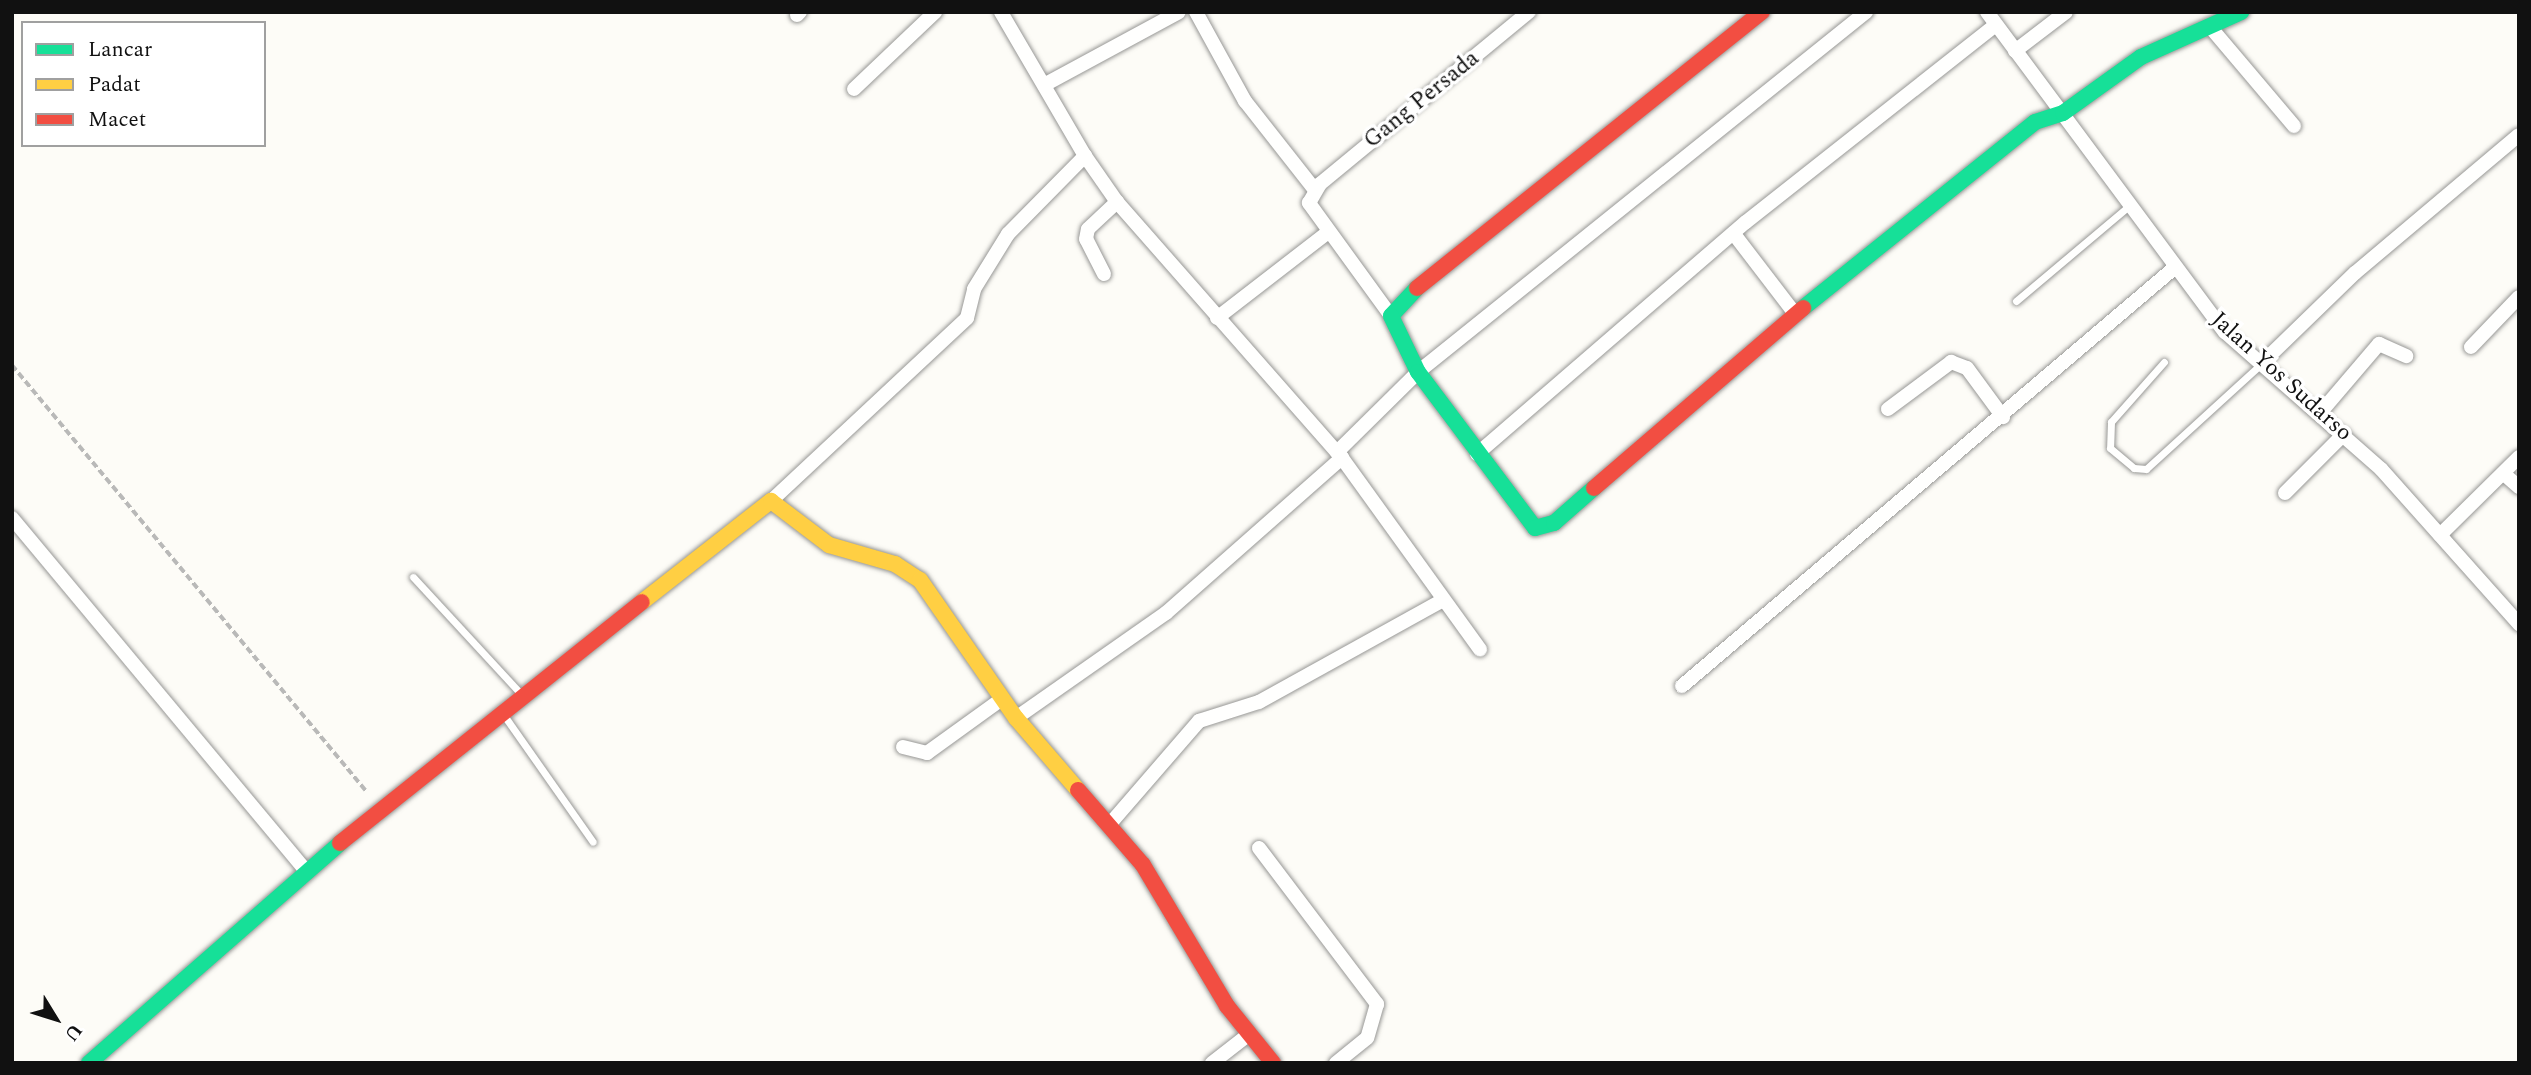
<!DOCTYPE html>
<style>
body{margin:0}
#map{position:relative;width:2531px;height:1075px;overflow:hidden;background:#fdfcf7;font-family:Spectral,serif}
div>[style]{position:absolute}
.path>*{height:3.5px;margin-top:-1.75px;transform-origin:0;background:repeating-linear-gradient(90deg,#b9b9b8 0 7px,transparent 0 10.5px)}
.roads{filter:drop-shadow(0 0 2px #979795) drop-shadow(0 0 2px #979795)}
.lane>*{height:7px;margin:-3.5px;padding:0 3.5px;transform-origin:3.5px;border-radius:3.5px;background:#fffffe}
.street>*{height:14px;margin:-7px;padding:0 7px;transform-origin:7px;border-radius:7px;background:#fffffe}
.fast>*{height:16px;margin:-8px;padding:0 8px;transform-origin:8px;border-radius:8px;background:#16e098}
.slow>*{height:16px;margin:-8px;padding:0 8px;transform-origin:8px;border-radius:8px;background:#ffcf43}
.jam>*{height:16px;margin:-8px;padding:0 8px;transform-origin:8px;border-radius:8px;background:#f24e42}
span{translate:-50% -50%;white-space:nowrap;text-align:center;line-height:1.15;-webkit-text-stroke:7px #fff;paint-order:stroke}
.street-label{font-size:23px;color:#111}
.frame{position:absolute;inset:0;border:14px solid #111;pointer-events:none}
.legend{position:absolute;left:21px;top:21px;width:245px;height:126px;box-sizing:border-box;background:#fff;border:2px solid #a0a0a0;margin:0;padding:9px 12px;list-style:none;font-size:21px;color:#111}
.legend li{display:flex;align-items:center;gap:14px;height:35px}
.legend b{width:35px;border:2px solid #a0a0a0}
.north{position:absolute;left:21px;top:984px;width:70px;height:70px;-webkit-text-stroke:5px #fff;paint-order:stroke;rotate:128deg;font-size:19px;font-weight:700;line-height:28px;text-align:center;color:#111}
.north::after{content:'';display:block;margin:auto;width:24px;height:32px;background:#111;clip-path:polygon(50% 0,100% 100%,50% 72%,0 100%)}
</style>
<div id="map">
<div class="path">
<div style="left:12px;top:365px;width:555px;rotate:50.26deg"></div>
</div>
<div class="roads">
<div class="lane">
<div style="left:2016px;top:301px;width:150px;rotate:-40.1deg"></div>
<div style="left:2164px;top:362px;width:80px;rotate:131.5deg"></div>
<div style="left:2111px;top:422px;width:26px;rotate:92deg"></div>
<div style="left:2110px;top:448px;width:31px;rotate:40deg"></div>
<div style="left:2134px;top:468px;width:12px;rotate:5deg"></div>
<div style="left:2146px;top:469px;width:156px;rotate:-42.4deg"></div>
<div style="left:413px;top:577px;width:158px;rotate:47.3deg"></div>
<div style="left:503px;top:714px;width:156px;rotate:54.9deg"></div>
</div>
<div class="street">
<div style="left:1196px;top:12px;width:102px;rotate:61.2deg"></div>
<div style="left:1245px;top:101px;width:113px;rotate:51.8deg"></div>
<div style="left:1987px;top:12px;width:399px;rotate:53.4deg"></div>
<div style="left:2225px;top:332px;width:208px;rotate:41.3deg"></div>
<div style="left:2381px;top:469px;width:208px;rotate:48.3deg"></div>
<div style="left:797px;top:15px;width:4px;rotate:-45deg"></div>
<div style="left:2212px;top:29px;width:127px;rotate:49.8deg"></div>
<div style="left:2015px;top:51px;width:64px;rotate:-37.4deg"></div>
<div style="left:1044px;top:85px;width:153px;rotate:-28.4deg"></div>
<div style="left:854px;top:89px;width:112px;rotate:-43.5deg"></div>
<div style="left:1734px;top:234px;width:102px;rotate:52.6deg"></div>
<div style="left:1104px;top:274px;width:39px;rotate:-117deg"></div>
<div style="left:1086px;top:239px;width:10px;rotate:-79deg"></div>
<div style="left:1088px;top:229px;width:40px;rotate:-43deg"></div>
<div style="left:1391px;top:316px;width:140px;rotate:-126deg"></div>
<div style="left:1309px;top:203px;width:22px;rotate:-60deg"></div>
<div style="left:1320px;top:184px;width:271px;rotate:-39.5deg"></div>
<div style="left:1217px;top:318px;width:139px;rotate:-37.7deg"></div>
<div style="left:2471px;top:347px;width:69px;rotate:-46.2deg"></div>
<div style="left:2261px;top:364px;width:131px;rotate:-44.1deg"></div>
<div style="left:2355px;top:273px;width:214px;rotate:-40.1deg"></div>
<div style="left:1888px;top:409px;width:79px;rotate:-36.7deg"></div>
<div style="left:1951px;top:362px;width:17px;rotate:21deg"></div>
<div style="left:1967px;top:368px;width:61px;rotate:53.7deg"></div>
<div style="left:2320px;top:413px;width:91px;rotate:-49.5deg"></div>
<div style="left:2379px;top:344px;width:30px;rotate:24deg"></div>
<div style="left:1337px;top:452px;width:114px;rotate:-44.6deg"></div>
<div style="left:1418px;top:372px;width:575px;rotate:-38.78deg"></div>
<div style="left:1477px;top:454px;width:355px;rotate:-40.8deg"></div>
<div style="left:1746px;top:222px;width:318px;rotate:-38.3deg"></div>
<div style="left:1342px;top:458px;width:236px;rotate:54.2deg"></div>
<div style="left:2504px;top:474px;width:20px;rotate:41deg"></div>
<div style="left:2285px;top:493px;width:83px;rotate:-45deg"></div>
<div style="left:771px;top:501px;width:268px;rotate:-43deg"></div>
<div style="left:967px;top:318px;width:30px;rotate:-76deg"></div>
<div style="left:974px;top:289px;width:65px;rotate:-58.3deg"></div>
<div style="left:1008px;top:234px;width:110px;rotate:-45.4deg"></div>
<div style="left:1085px;top:156px;width:167px;rotate:-120.3deg"></div>
<div style="left:12px;top:518px;width:458px;rotate:50.2deg"></div>
<div style="left:2440px;top:535px;width:111px;rotate:-44.6deg"></div>
<div style="left:1682px;top:686px;width:644px;rotate:-40.34deg"></div>
<div style="left:1016px;top:718px;width:183px;rotate:-35deg"></div>
<div style="left:1166px;top:613px;width:235px;rotate:-41.4deg"></div>
<div style="left:1342px;top:458px;width:341px;rotate:-131.3deg"></div>
<div style="left:1117px;top:202px;width:56px;rotate:-124.8deg"></div>
<div style="left:903px;top:747px;width:25px;rotate:14deg"></div>
<div style="left:927px;top:753px;width:92px;rotate:-35.8deg"></div>
<div style="left:1109px;top:825px;width:138px;rotate:-49.1deg"></div>
<div style="left:1199px;top:721px;width:63px;rotate:-17.6deg"></div>
<div style="left:1259px;top:702px;width:210px;rotate:-29deg"></div>
<div style="left:1259px;top:848px;width:196px;rotate:52.9deg"></div>
<div style="left:1377px;top:1004px;width:35px;rotate:106deg"></div>
<div style="left:1367px;top:1038px;width:40px;rotate:141deg"></div>
<div style="left:1212px;top:1063px;width:46px;rotate:-37.9deg"></div>
</div>
<div class="fast">
<div style="left:1417px;top:288px;width:38px;rotate:133deg"></div>
<div style="left:1391px;top:316px;width:62px;rotate:64.3deg"></div>
<div style="left:1418px;top:372px;width:195px;rotate:53.1deg"></div>
<div style="left:1535px;top:528px;width:20px;rotate:-15deg"></div>
<div style="left:1554px;top:523px;width:53px;rotate:-41.2deg"></div>
<div style="left:1803px;top:308px;width:297px;rotate:-38.7deg"></div>
<div style="left:2035px;top:122px;width:29px;rotate:-18deg"></div>
<div style="left:2063px;top:113px;width:96px;rotate:-35.7deg"></div>
<div style="left:2141px;top:57px;width:110px;rotate:-24.2deg"></div>
<div style="left:89px;top:1063px;width:334px;rotate:-41.2deg"></div>
</div>
<div class="slow">
<div style="left:642px;top:602px;width:164px;rotate:-38.1deg"></div>
<div style="left:771px;top:501px;width:73px;rotate:37.2deg"></div>
<div style="left:829px;top:545px;width:69px;rotate:16.1deg"></div>
<div style="left:895px;top:564px;width:30px;rotate:33deg"></div>
<div style="left:920px;top:580px;width:168px;rotate:55.2deg"></div>
<div style="left:1016px;top:718px;width:95px;rotate:49.3deg"></div>
</div>
<div class="jam">
<div style="left:1417px;top:288px;width:442px;rotate:-38.7deg"></div>
<div style="left:1594px;top:488px;width:276px;rotate:-40.7deg"></div>
<div style="left:1078px;top:790px;width:99px;rotate:49.1deg"></div>
<div style="left:1143px;top:865px;width:164px;rotate:59.2deg"></div>
<div style="left:1227px;top:1006px;width:73px;rotate:51.1deg"></div>
<div style="left:340px;top:843px;width:386px;rotate:-38.6deg"></div>
</div>
</div>
<div class="street-label">
<span style="left:1422px;top:100px;rotate:-39deg">Gang Persada</span>
<span style="left:2281px;top:377px;rotate:42deg">Jalan Yos Sudarso</span>
</div>
<div class="frame"></div>
<ul class="legend">
<li><b style="height:9px;background:#16e098"></b>Lancar</li>
<li><b style="height:9px;background:#ffcf43"></b>Padat</li>
<li><b style="height:9px;background:#f24e42"></b>Macet</li>
</ul>
<div class="north">U</div>
</div>
